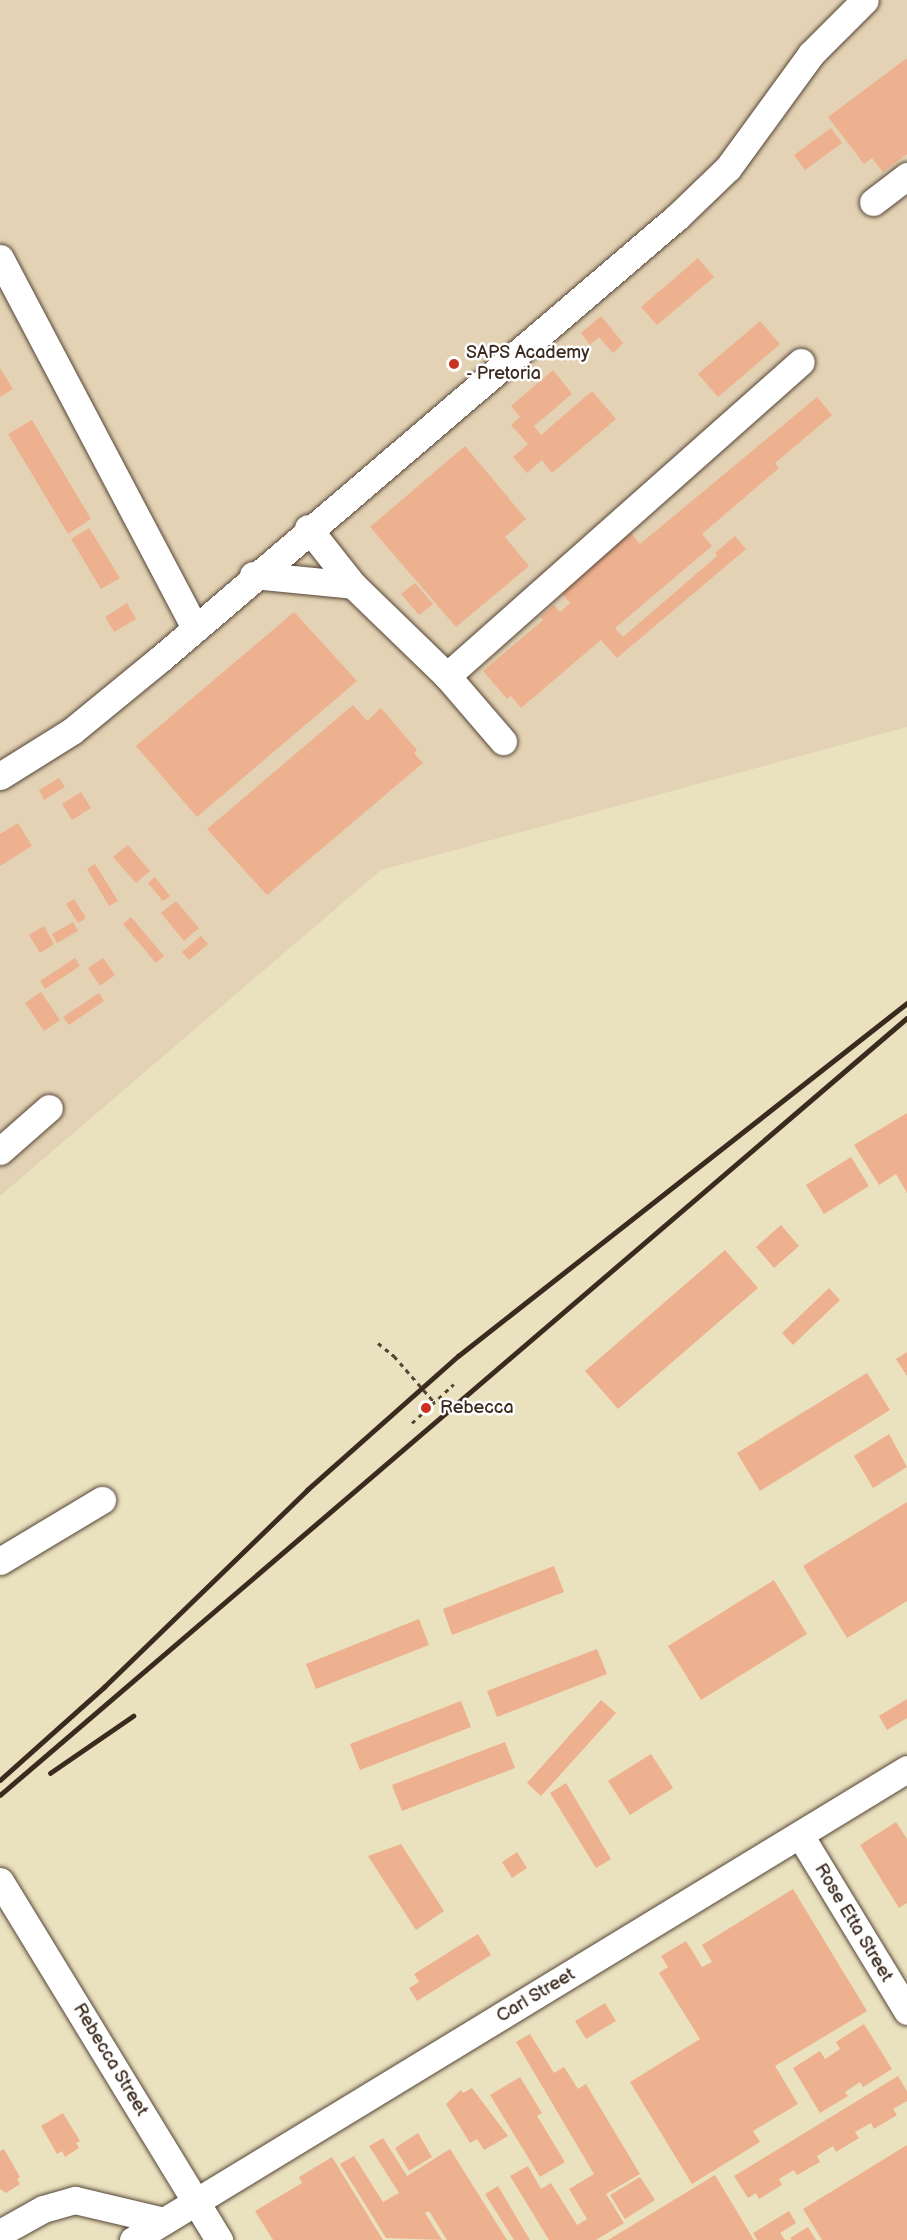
<!DOCTYPE html>
<style>
body{margin:0}
#map{position:relative;width:907px;height:2240px;overflow:hidden;background:#eae1bf;font-family:"Balsamiq Sans",sans-serif}
div>[style]{position:absolute}
.built>*{inset:0;background:#e3d2b4}
.building>*{inset:0;background:#eeb18f}
.path>*{height:3px;margin-top:-1.5px;transform-origin:0;background:repeating-linear-gradient(90deg,#554536 0 4.5px,transparent 0 9px)}
.roads{filter:drop-shadow(0 0 2px #554536) drop-shadow(0 0 2px #554536)}
.minor>*{height:27px;margin:-13.5px;padding:0 13.5px;transform-origin:13.5px;border-radius:13.5px;background:#fff}
.rail>*{height:4.5px;margin:-2.25px;padding:0 2.25px;transform-origin:2.25px;border-radius:2.25px;background:#3b2a1e}
.path-bridge>*{height:3px;margin-top:-1.5px;transform-origin:0;background:repeating-linear-gradient(90deg,#554536 0 4.5px,transparent 0 9px)}
.dots>*{width:16px;height:16px;translate:-50% -50%;box-sizing:border-box;border:3px solid #fff;border-radius:50%}
span{translate:-50% -50%;white-space:nowrap;text-align:center;line-height:1.15;-webkit-text-stroke:5px #fff;paint-order:stroke}
.poi-label{font-size:18px;color:#3b2a1e}
.left{translate:0 -50%;text-align:left}
.street-label{font-size:18px;color:#3b2a1e}
</style>
<div id="map">
<div class="built">
<div style="clip-path:polygon(0 0,907px 0,907px 727px,381px 870px,0 1196px)"></div>
</div>
<div class="building">
<div style="clip-path:polygon(907px 58px,907px 154px,883px 172px,872px 158px,864px 164px,828px 117px)"></div>
<div style="clip-path:polygon(831px 128px,842px 143px,805px 170px,794px 155px)"></div>
<div style="clip-path:polygon(698px 258px,714px 277px,657px 325px,641px 307px)"></div>
<div style="clip-path:polygon(601px 316px,623px 343px,613px 353px,599px 337px,590px 345px,581px 333px)"></div>
<div style="clip-path:polygon(760px 321px,780px 344px,718px 397px,698px 374px)"></div>
<div style="clip-path:polygon(0 368px,13px 389px,0 397px)"></div>
<div style="clip-path:polygon(553px 370px,572px 394px,534px 426px,541px 435px,592px 391px,616px 419px,552px 473px,542px 460px,527px 473px,513px 457px,528px 444px,511px 425px,520px 417px,511px 406px)"></div>
<div style="clip-path:polygon(817px 397px,832px 415px,775px 463px,779px 468px,702px 534px,712px 546px,615px 628px,623px 637px,717px 556px,715px 553px,735px 536px,746px 549px,617px 658px,601px 640px,521px 708px,511px 696px,507px 699px,483px 671px,543px 620px,540px 617px,554px 605px,560px 612px,570px 603px,558px 589px,628px 530px,640px 544px)"></div>
<div style="clip-path:polygon(32px 420px,91px 519px,68px 534px,8px 434px)"></div>
<div style="clip-path:polygon(465px 446px,526px 519px,505px 537px,529px 566px,456px 627px,370px 527px)"></div>
<div style="clip-path:polygon(89px 528px,120px 578px,101px 589px,71px 539px)"></div>
<div style="clip-path:polygon(415px 583px,433px 604px,419px 615px,401px 594px)"></div>
<div style="clip-path:polygon(127px 603px,136px 619px,114px 632px,105px 617px)"></div>
<div style="clip-path:polygon(294px 612px,357px 681px,197px 817px,136px 746px)"></div>
<div style="clip-path:polygon(353px 705px,367px 721px,381px 708px,417px 750px,414px 753px,423px 763px,267px 895px,207px 829px)"></div>
<div style="clip-path:polygon(59px 778px,65px 787px,44px 800px,39px 790px)"></div>
<div style="clip-path:polygon(81px 792px,91px 808px,72px 820px,62px 804px)"></div>
<div style="clip-path:polygon(18px 823px,32px 846px,0 866px,0 834px)"></div>
<div style="clip-path:polygon(128px 845px,150px 871px,136px 883px,113px 857px)"></div>
<div style="clip-path:polygon(95px 864px,118px 901px,109px 906px,87px 869px)"></div>
<div style="clip-path:polygon(155px 877px,170px 896px,163px 901px,148px 883px)"></div>
<div style="clip-path:polygon(74px 899px,86px 918px,78px 923px,66px 904px)"></div>
<div style="clip-path:polygon(176px 901px,199px 928px,184px 941px,161px 913px)"></div>
<div style="clip-path:polygon(131px 917px,164px 956px,156px 963px,123px 924px)"></div>
<div style="clip-path:polygon(73px 922px,78px 931px,57px 943px,52px 934px)"></div>
<div style="clip-path:polygon(44px 926px,54px 944px,40px 953px,29px 935px)"></div>
<div style="clip-path:polygon(201px 936px,208px 944px,189px 960px,182px 952px)"></div>
<div style="clip-path:polygon(75px 958px,80px 966px,45px 989px,40px 981px)"></div>
<div style="clip-path:polygon(103px 958px,115px 975px,100px 986px,88px 968px)"></div>
<div style="clip-path:polygon(41px 992px,60px 1020px,44px 1031px,25px 1003px)"></div>
<div style="clip-path:polygon(99px 993px,104px 1001px,69px 1025px,63px 1017px)"></div>
<div style="clip-path:polygon(907px 1113px,907px 1193px,896px 1174px,879px 1185px,854px 1145px)"></div>
<div style="clip-path:polygon(851px 1157px,869px 1186px,824px 1214px,806px 1185px)"></div>
<div style="clip-path:polygon(781px 1225px,799px 1246px,774px 1268px,756px 1247px)"></div>
<div style="clip-path:polygon(725px 1250px,758px 1288px,618px 1409px,585px 1371px)"></div>
<div style="clip-path:polygon(829px 1288px,840px 1300px,793px 1345px,782px 1333px)"></div>
<div style="clip-path:polygon(907px 1352px,907px 1376px,896px 1359px)"></div>
<div style="clip-path:polygon(867px 1373px,890px 1410px,760px 1491px,737px 1453px)"></div>
<div style="clip-path:polygon(889px 1434px,907px 1467px,873px 1488px,854px 1456px)"></div>
<div style="clip-path:polygon(907px 1502px,907px 1601px,847px 1638px,803px 1566px)"></div>
<div style="clip-path:polygon(554px 1566px,564px 1592px,452px 1635px,443px 1609px)"></div>
<div style="clip-path:polygon(774px 1580px,807px 1634px,701px 1700px,668px 1646px)"></div>
<div style="clip-path:polygon(419px 1619px,429px 1645px,316px 1689px,306px 1664px)"></div>
<div style="clip-path:polygon(597px 1649px,607px 1674px,497px 1717px,487px 1691px)"></div>
<div style="clip-path:polygon(907px 1699px,907px 1718px,887px 1730px,879px 1716px)"></div>
<div style="clip-path:polygon(601px 1700px,616px 1713px,541px 1796px,527px 1783px)"></div>
<div style="clip-path:polygon(461px 1701px,471px 1727px,360px 1770px,350px 1744px)"></div>
<div style="clip-path:polygon(505px 1742px,515px 1768px,402px 1811px,392px 1785px)"></div>
<div style="clip-path:polygon(651px 1754px,673px 1788px,630px 1815px,608px 1781px)"></div>
<div style="clip-path:polygon(566px 1783px,611px 1859px,596px 1868px,550px 1793px)"></div>
<div style="clip-path:polygon(896px 1822px,907px 1839px,907px 1903px,899px 1908px,860px 1845px)"></div>
<div style="clip-path:polygon(401px 1844px,444px 1911px,416px 1930px,368px 1856px)"></div>
<div style="clip-path:polygon(517px 1852px,527px 1868px,512px 1878px,502px 1862px)"></div>
<div style="clip-path:polygon(793px 1889px,867px 2011px,775px 2066px,798px 2104px,753px 2131px,760px 2142px,692px 2184px,630px 2082px,700px 2039px,659px 1973px,668px 1967px,661px 1956px,686px 1941px,702px 1967px,712px 1962px,702px 1945px)"></div>
<div style="clip-path:polygon(478px 1934px,491px 1955px,417px 2001px,409px 1988px,419px 1982px,414px 1974px)"></div>
<div style="clip-path:polygon(605px 2003px,616px 2021px,586px 2039px,575px 2021px)"></div>
<div style="clip-path:polygon(864px 2024px,892px 2069px,863px 2087px,860px 2082px,845px 2092px,848px 2096px,820px 2113px,793px 2068px,820px 2051px,825px 2059px,840px 2049px,836px 2042px)"></div>
<div style="clip-path:polygon(530px 2034px,554px 2073px,564px 2067px,578px 2089px,586px 2084px,640px 2174px,606px 2194px,624px 2223px,596px 2240px,549px 2240px,510px 2176px,528px 2166px,541px 2189px,551px 2183px,577px 2225px,587px 2219px,569px 2189px,594px 2174px,516px 2042px)"></div>
<div style="clip-path:polygon(898px 2076px,907px 2091px,907px 2101px,893px 2109px,897px 2115px,874px 2129px,871px 2123px,855px 2132px,859px 2138px,836px 2152px,833px 2146px,817px 2156px,820px 2162px,797px 2175px,794px 2170px,779px 2179px,782px 2185px,759px 2199px,756px 2193px,748px 2198px,734px 2176px)"></div>
<div style="clip-path:polygon(520px 2077px,542px 2113px,537px 2116px,565px 2162px,540px 2177px,490px 2095px)"></div>
<div style="clip-path:polygon(472px 2088px,508px 2136px,484px 2150px,477px 2139px,470px 2143px,446px 2104px,461px 2090px,463px 2093px)"></div>
<div style="clip-path:polygon(63px 2113px,80px 2141px,76px 2143px,79px 2148px,65px 2157px,62px 2151px,57px 2154px,41px 2126px)"></div>
<div style="clip-path:polygon(418px 2133px,432px 2157px,409px 2171px,395px 2148px)"></div>
<div style="clip-path:polygon(383px 2138px,407px 2176px,450px 2149px,507px 2240px,447px 2240px,429px 2211px,425px 2213px,442px 2240px,386px 2238px,340px 2164px,354px 2156px,383px 2202px,399px 2193px,369px 2146px)"></div>
<div style="clip-path:polygon(907px 2145px,907px 2240px,822px 2240px,803px 2209px)"></div>
<div style="clip-path:polygon(4px 2149px,20px 2177px,17px 2179px,20px 2184px,6px 2193px,0 2189px,0 2151px)"></div>
<div style="clip-path:polygon(332px 2157px,383px 2240px,273px 2240px,255px 2211px,302px 2183px,299px 2177px)"></div>
<div style="clip-path:polygon(715px 2175px,754px 2240px,608px 2240px)"></div>
<div style="clip-path:polygon(640px 2177px,655px 2200px,625px 2219px,610px 2195px)"></div>
<div style="clip-path:polygon(498px 2186px,530px 2240px,514px 2240px,485px 2194px)"></div>
<div style="clip-path:polygon(789px 2211px,796px 2223px,780px 2233px,785px 2240px,757px 2240px,753px 2233px)"></div>
<div style="clip-path:polygon(808px 2227px,816px 2240px,792px 2240px,790px 2238px)"></div>
</div>
<div class="path">
<div style="left:378px;top:1343px;width:21px;rotate:39deg"></div>
<div style="left:412px;top:1423px;width:57px;rotate:-42.9deg"></div>
</div>
<div class="roads">
<div class="minor">
<div style="left:873px;top:202px;width:43px;rotate:-37.4deg"></div>
<div style="left:0;top:258px;width:416px;rotate:62.2deg"></div>
<div style="left:308px;top:528px;width:73px;rotate:51.7deg"></div>
<div style="left:353px;top:585px;width:131px;rotate:44.1deg"></div>
<div style="left:447px;top:676px;width:86px;rotate:49.3deg"></div>
<div style="left:253px;top:575px;width:100px;rotate:5.7deg"></div>
<div style="left:447px;top:676px;width:473px;rotate:-41.6deg"></div>
<div style="left:0;top:776px;width:85px;rotate:-32deg"></div>
<div style="left:72px;top:731px;width:114px;rotate:-39.3deg"></div>
<div style="left:160px;top:659px;width:680px;rotate:-40.53deg"></div>
<div style="left:677px;top:217px;width:71px;rotate:-43.9deg"></div>
<div style="left:728px;top:168px;width:141px;rotate:-53.9deg"></div>
<div style="left:811px;top:54px;width:76px;rotate:-45deg"></div>
<div style="left:0;top:1151px;width:65px;rotate:-41.3deg"></div>
<div style="left:0;top:1561px;width:119px;rotate:-30.9deg"></div>
<div style="left:800px;top:1835px;width:206px;rotate:58.7deg"></div>
<div style="left:0;top:1881px;width:421px;rotate:58.6deg"></div>
<div style="left:0;top:2233px;width:49px;rotate:-29.2deg"></div>
<div style="left:43px;top:2209px;width:33px;rotate:-16deg"></div>
<div style="left:75px;top:2200px;width:91px;rotate:13.3deg"></div>
<div style="left:133px;top:2240px;width:906px;rotate:-31.32deg"></div>
</div>
</div>
<div class="rail">
<div style="left:50px;top:1773px;width:101px;rotate:-34.5deg"></div>
<div style="left:0;top:1780px;width:140px;rotate:-41.8deg"></div>
<div style="left:104px;top:1687px;width:283px;rotate:-44.1deg"></div>
<div style="left:307px;top:1490px;width:202px;rotate:-41.6deg"></div>
<div style="left:458px;top:1356px;width:571px;rotate:-38.17deg"></div>
<div style="left:0;top:1795px;width:1194px;rotate:-40.59deg"></div>
</div>
<div class="path-bridge">
<div style="left:394px;top:1356px;width:62px;rotate:48.9deg"></div>
</div>
<div class="dots">
<div style="left:454px;top:364px;background:#c8321e"></div>
<div style="left:426px;top:1408px;background:#c8321e"></div>
</div>
<div class="poi-label">
<span class="left" style="left:466px;top:364px">SAPS Academy<br>- Pretoria</span>
<span class="left" style="left:440px;top:1408px">Rebecca</span>
</div>
<div class="street-label">
<span style="left:853px;top:1923px;rotate:59deg">Rose Etta Street</span>
<span style="left:536px;top:1996px;rotate:-31deg">Carl Street</span>
<span style="left:110px;top:2060px;rotate:59deg">Rebecca Street</span>
</div>
</div>
